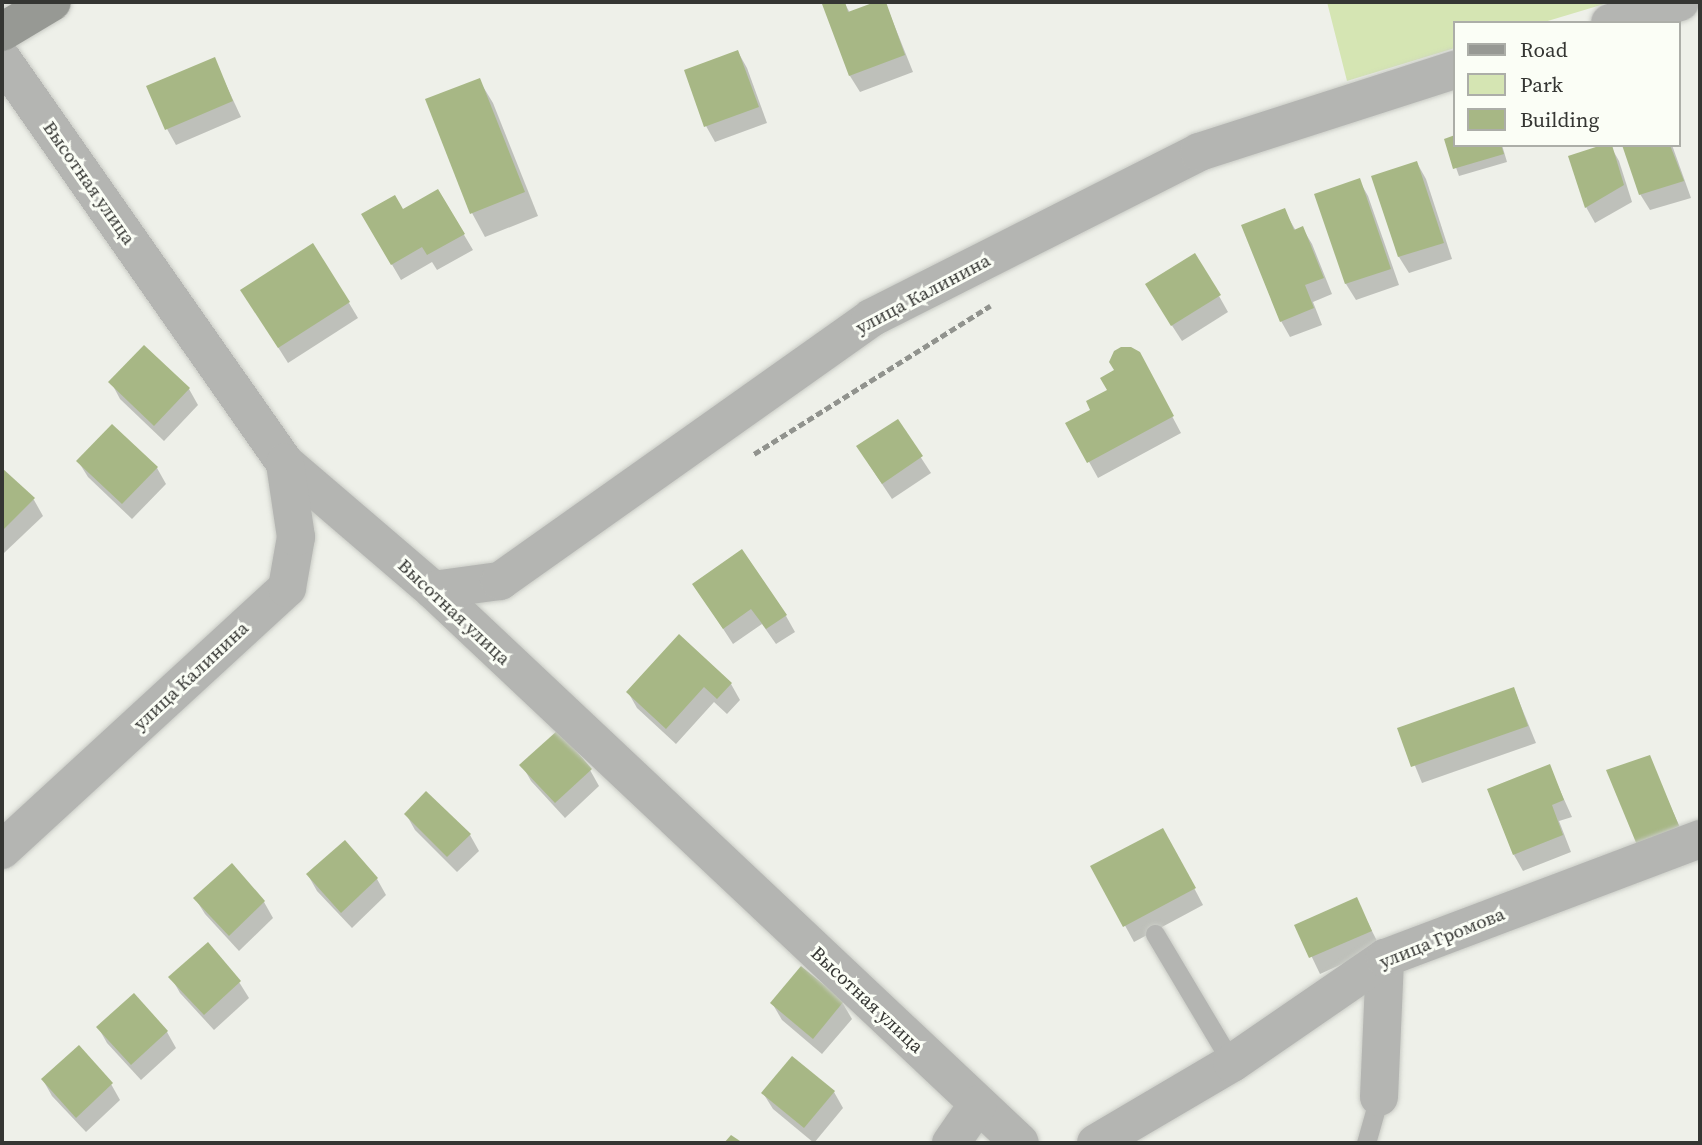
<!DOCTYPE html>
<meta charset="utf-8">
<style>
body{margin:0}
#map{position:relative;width:1702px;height:1145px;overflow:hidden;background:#eef0e9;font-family:"Source Serif 4",serif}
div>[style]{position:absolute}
.green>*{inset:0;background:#d5e5b3}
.shadow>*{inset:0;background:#0003}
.building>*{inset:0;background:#a7b785}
.path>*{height:4.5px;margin-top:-2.25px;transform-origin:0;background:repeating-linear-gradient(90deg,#91938e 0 7px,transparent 0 10.5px)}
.roads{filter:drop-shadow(0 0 2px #c9cbc5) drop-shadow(0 0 2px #c9cbc5)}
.lane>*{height:19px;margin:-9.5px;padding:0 9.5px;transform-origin:9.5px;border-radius:9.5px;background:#b4b5b2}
.street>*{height:38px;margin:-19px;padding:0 19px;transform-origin:19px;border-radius:19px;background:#b4b5b2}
.secondary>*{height:38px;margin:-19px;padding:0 19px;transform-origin:19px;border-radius:19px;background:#979994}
span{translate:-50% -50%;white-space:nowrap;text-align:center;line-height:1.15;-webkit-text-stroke:6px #fbfef6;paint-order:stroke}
.street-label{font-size:19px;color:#353633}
.frame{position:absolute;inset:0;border:4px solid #353633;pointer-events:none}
.legend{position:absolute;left:1453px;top:21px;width:228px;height:126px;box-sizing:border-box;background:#fbfef6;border:2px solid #acaea8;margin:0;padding:9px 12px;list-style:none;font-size:21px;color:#353633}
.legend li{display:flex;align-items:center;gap:14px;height:35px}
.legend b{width:35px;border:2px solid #acaea8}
</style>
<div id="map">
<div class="green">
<div style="clip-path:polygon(1327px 2px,1611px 2px,1541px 23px,1455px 23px,1455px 48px,1347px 81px)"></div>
</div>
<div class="shadow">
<div style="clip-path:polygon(832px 2px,844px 2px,850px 13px,885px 2px,913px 72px,860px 92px,850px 76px,824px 5px)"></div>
<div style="clip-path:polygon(738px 52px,747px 68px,767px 123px,715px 142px,706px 126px)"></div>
<div style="clip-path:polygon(214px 59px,241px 117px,176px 145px,167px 129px)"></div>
<div style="clip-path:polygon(479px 80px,493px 103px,538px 216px,485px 237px,472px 213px)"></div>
<div style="clip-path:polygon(1455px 137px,1455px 145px,1502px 145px,1507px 162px,1459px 176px,1446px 140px)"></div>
<div style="clip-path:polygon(1610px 145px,1619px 161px,1632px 202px,1595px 223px,1586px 207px)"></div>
<div style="clip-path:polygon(1624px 145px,1672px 145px,1691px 198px,1650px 210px,1640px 194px)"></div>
<div style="clip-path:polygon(1417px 163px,1426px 179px,1452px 259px,1409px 273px,1399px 257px,1373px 177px)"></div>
<div style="clip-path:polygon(1359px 180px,1368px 196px,1399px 285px,1356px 300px,1346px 284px,1316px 195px)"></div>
<div style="clip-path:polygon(438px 191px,473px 250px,437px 270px,432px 262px,401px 280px,363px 215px,403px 212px)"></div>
<div style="clip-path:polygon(1284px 210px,1296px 231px,1303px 229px,1312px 244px,1332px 294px,1313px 302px,1322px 325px,1290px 337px,1281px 321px)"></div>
<div style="clip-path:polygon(1219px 296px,1228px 312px,1182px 341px,1156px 301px)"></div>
<div style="clip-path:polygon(349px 303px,358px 318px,288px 363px,252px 306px)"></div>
<div style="clip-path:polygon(1116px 371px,1148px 371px,1181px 433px,1098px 478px,1068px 424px,1093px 411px,1109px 391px)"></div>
<div style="clip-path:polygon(111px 382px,189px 389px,198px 405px,164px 441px,120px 399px)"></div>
<div style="clip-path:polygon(897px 421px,931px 473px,892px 499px,868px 463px)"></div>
<div style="clip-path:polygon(78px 461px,157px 468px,166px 484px,132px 519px,88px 477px)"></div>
<div style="clip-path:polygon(2px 470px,34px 500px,43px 516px,4px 553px)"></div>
<div style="clip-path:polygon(694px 584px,786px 616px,795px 632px,776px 644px,762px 624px,733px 644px)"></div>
<div style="clip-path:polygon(731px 684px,740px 700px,727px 714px,714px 702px,676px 744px,637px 708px,628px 692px)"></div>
<div style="clip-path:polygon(1514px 689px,1536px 743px,1422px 783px,1400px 729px)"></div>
<div style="clip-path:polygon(1649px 758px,1687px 843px,1648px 861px)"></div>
<div style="clip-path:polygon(522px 765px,590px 770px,599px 786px,565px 818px,531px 781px)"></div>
<div style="clip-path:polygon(1549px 766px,1572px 817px,1559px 821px,1571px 852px,1523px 871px,1514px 855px)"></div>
<div style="clip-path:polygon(406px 814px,470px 835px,479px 851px,457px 872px,415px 830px)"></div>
<div style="clip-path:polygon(344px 843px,377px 879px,386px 895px,352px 928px,317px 891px,308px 875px)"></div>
<div style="clip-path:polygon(1172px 846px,1203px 905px,1134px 942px,1093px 867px)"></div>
<div style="clip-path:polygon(195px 898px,264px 902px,273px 918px,239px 951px,205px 914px)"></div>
<div style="clip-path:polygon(1356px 899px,1380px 947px,1320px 974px,1297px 926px)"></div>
<div style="clip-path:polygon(171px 977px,239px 982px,249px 998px,214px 1030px,180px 993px)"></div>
<div style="clip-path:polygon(842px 1002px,852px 1019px,822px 1054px,782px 1020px,772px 1003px)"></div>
<div style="clip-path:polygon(98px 1027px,167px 1032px,176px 1048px,141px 1080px,107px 1043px)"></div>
<div style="clip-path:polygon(43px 1080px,111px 1084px,120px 1100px,86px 1132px,52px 1096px)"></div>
<div style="clip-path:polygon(834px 1092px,843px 1108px,814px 1143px,773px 1109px,763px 1093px)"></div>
</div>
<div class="building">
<div style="clip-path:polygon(827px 2px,845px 2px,848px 12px,875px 2px,886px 2px,905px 55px,849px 76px,822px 4px)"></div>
<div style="clip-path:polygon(738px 50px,759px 107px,704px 127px,684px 70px)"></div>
<div style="clip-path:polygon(215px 57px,233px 101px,165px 130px,146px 86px)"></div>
<div style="clip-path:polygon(480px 78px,525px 192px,470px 214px,425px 99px)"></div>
<div style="clip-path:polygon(1455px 135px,1455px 145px,1501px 145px,1504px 154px,1453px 169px,1444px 139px)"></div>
<div style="clip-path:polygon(1602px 145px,1612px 145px,1624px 185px,1585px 208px,1568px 156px)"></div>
<div style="clip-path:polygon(1622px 145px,1670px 145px,1684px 181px,1639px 195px)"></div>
<div style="clip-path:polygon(1417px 161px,1444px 243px,1398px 257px,1371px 176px)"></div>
<div style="clip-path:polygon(1360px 178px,1391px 269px,1345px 284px,1314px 194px)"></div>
<div style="clip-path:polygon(438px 189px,465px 234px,427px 255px,422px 247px,391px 265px,361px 214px,395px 195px,403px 209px)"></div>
<div style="clip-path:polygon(1285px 208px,1294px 230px,1303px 226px,1324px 278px,1305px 285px,1314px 308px,1280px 322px,1241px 225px)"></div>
<div style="clip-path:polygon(313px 243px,350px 302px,278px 348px,240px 290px)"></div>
<div style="clip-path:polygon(1195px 253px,1221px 295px,1171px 326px,1145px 284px)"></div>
<div style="clip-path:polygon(144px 345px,190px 388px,154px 426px,108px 382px)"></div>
<div style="clip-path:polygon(1121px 347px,1131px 347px,1140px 352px,1174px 416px,1087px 463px,1065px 423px,1090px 410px,1086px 401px,1107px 390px,1100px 378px,1114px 370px,1109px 362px,1114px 351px)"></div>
<div style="clip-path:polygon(898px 419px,923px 456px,882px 484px,856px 446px)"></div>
<div style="clip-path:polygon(112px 424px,158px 467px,122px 504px,76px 461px)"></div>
<div style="clip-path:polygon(2px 468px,35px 498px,2px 531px)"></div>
<div style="clip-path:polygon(742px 549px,787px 615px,766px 629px,751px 609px,723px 629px,692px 584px)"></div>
<div style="clip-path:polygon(679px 634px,732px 683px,717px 699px,704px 687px,666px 729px,626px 692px)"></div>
<div style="clip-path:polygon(1514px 687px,1528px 726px,1411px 767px,1397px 728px)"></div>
<div style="clip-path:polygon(558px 730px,592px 769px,555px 803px,519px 765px)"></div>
<div style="clip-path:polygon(1650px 755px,1679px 826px,1637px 845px,1606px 770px)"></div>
<div style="clip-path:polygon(1550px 764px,1564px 800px,1552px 805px,1563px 835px,1513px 855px,1487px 789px)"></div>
<div style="clip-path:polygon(426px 791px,471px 834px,447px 857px,404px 814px)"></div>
<div style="clip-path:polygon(1163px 828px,1196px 888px,1123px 927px,1090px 866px)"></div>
<div style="clip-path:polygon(345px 840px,378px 878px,341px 913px,306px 874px)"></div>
<div style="clip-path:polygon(232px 863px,265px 901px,229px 936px,193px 898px)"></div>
<div style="clip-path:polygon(1357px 897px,1372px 931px,1309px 958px,1294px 925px)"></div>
<div style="clip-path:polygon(208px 942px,241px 981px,204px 1015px,168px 977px)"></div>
<div style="clip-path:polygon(801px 966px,844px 1001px,813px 1039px,770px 1003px)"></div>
<div style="clip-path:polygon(134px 993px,168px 1031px,131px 1065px,96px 1027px)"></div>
<div style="clip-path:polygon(79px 1045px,113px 1083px,76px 1118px,41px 1079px)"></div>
<div style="clip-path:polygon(792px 1056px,835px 1091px,804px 1128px,761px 1093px)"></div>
<div style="clip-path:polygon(731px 1135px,743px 1143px,724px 1143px)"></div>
</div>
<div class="path">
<div style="left:754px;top:454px;width:279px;rotate:-32.1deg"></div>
</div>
<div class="roads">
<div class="lane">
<div style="left:1155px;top:934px;width:150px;rotate:59.2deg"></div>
<div style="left:1366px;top:1143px;width:48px;rotate:-74.2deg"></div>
</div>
<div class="street">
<div style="left:1610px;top:23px;width:73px;rotate:-16.7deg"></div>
<div style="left:2px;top:59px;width:493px;rotate:55deg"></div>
<div style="left:285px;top:463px;width:195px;rotate:40.6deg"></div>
<div style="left:433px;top:590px;width:806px;rotate:43.29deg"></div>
<div style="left:433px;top:590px;width:68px;rotate:-7.7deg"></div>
<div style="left:500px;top:581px;width:455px;rotate:-35.3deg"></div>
<div style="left:871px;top:318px;width:368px;rotate:-26.8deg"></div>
<div style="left:1199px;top:152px;width:269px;rotate:-17.8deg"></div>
<div style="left:2px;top:850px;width:387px;rotate:-42.6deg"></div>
<div style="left:287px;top:588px;width:52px;rotate:-80deg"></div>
<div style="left:296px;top:537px;width:75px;rotate:-98.5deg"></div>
<div style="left:1379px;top:1097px;width:139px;rotate:-87.5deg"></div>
<div style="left:951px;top:1143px;width:47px;rotate:-55.3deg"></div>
<div style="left:1096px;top:1143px;width:158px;rotate:-30.5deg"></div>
<div style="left:1232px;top:1063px;width:186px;rotate:-34.5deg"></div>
<div style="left:1385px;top:958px;width:337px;rotate:-20.7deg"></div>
</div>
<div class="secondary">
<div style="left:2px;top:32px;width:58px;rotate:-31deg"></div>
</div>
</div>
<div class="street-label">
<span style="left:89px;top:183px;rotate:55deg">Высотная улица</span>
<span style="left:923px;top:294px;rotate:-28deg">улица Калинина</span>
<span style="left:454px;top:612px;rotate:43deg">Высотная улица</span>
<span style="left:191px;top:676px;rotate:-43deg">улица Калинина</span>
<span style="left:1442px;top:938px;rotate:-22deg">улица Громова</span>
<span style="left:867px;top:1000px;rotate:43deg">Высотная улица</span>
</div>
<div class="frame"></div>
<ul class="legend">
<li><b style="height:9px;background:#979994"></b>Road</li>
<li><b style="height:19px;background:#d5e5b3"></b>Park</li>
<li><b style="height:19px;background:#a7b785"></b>Building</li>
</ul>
</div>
